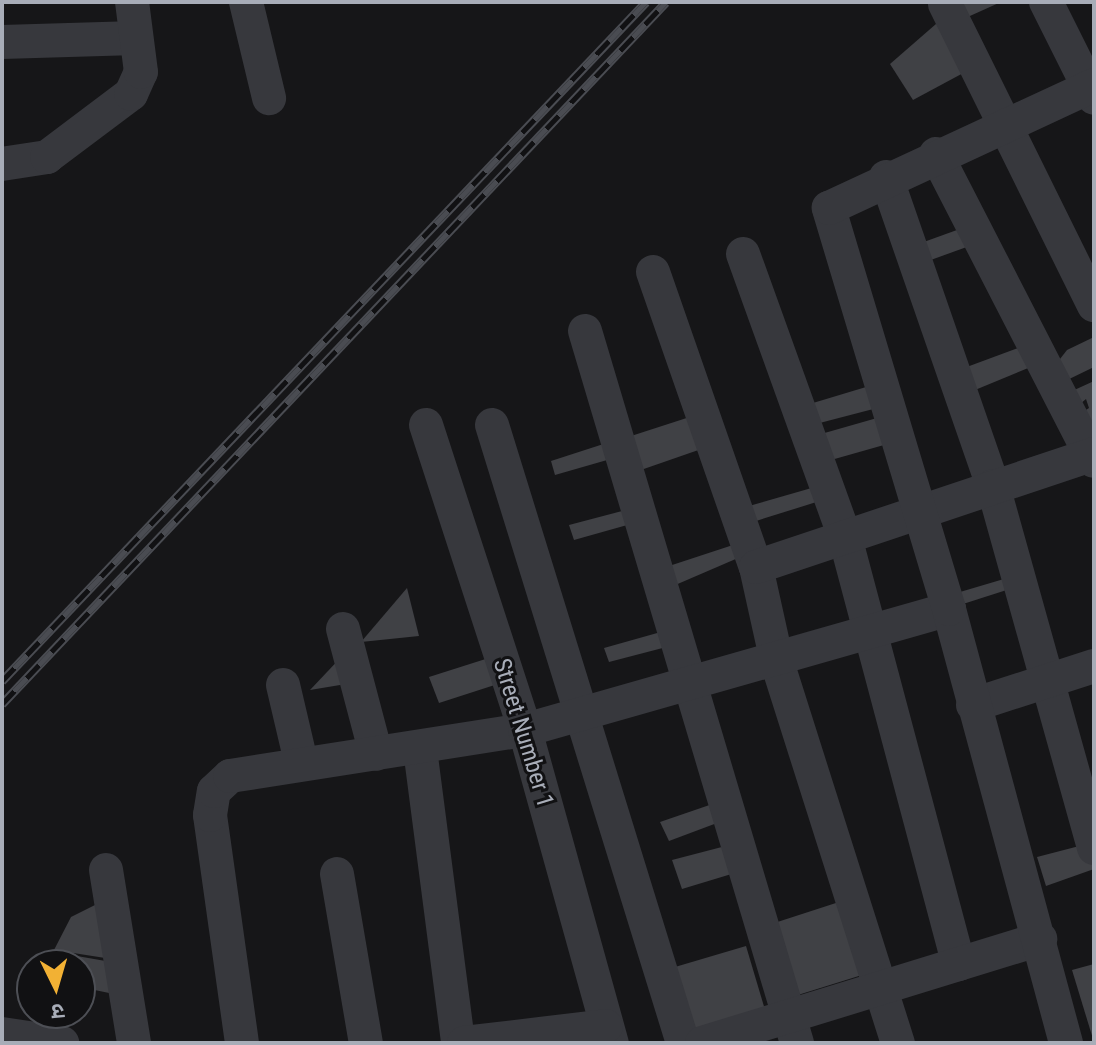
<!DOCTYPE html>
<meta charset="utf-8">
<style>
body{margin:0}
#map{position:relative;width:1096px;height:1045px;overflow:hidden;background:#161618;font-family:"Roboto Condensed","Noto Sans Devanagari",sans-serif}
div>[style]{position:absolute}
.building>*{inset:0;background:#404145}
.minor>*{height:34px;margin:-17px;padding:0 17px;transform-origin:17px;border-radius:17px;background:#37383d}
.rail>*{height:9px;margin-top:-4.5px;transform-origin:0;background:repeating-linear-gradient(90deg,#111113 0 18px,#4a4c52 0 36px);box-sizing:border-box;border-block:2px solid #4a4c52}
span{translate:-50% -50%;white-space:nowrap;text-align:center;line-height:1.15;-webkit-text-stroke:6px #111113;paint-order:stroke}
.street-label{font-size:24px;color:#a8adb8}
.frame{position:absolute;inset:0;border:4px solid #a8adb8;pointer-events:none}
.north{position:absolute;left:16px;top:949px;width:80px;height:80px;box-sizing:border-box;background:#111113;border:2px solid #4d4f55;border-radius:50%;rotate:175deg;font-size:22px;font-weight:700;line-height:32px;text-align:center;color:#a8adb8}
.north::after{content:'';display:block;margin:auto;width:28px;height:36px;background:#f2b134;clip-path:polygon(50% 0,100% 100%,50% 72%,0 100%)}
</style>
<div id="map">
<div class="building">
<div style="clip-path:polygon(952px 2px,1001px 2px,961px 20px)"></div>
<div style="clip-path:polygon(944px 17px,967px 71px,913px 100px,890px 64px)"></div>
<div style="clip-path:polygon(968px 226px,975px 244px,928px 261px,921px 243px)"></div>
<div style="clip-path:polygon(1094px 337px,1094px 367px,1061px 383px,1053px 368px,1067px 350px)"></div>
<div style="clip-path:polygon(1029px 344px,1038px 364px,975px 390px,964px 368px)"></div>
<div style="clip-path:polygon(1094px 381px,1094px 430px,1078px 415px,1089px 408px,1086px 399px,1080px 404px,1070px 392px)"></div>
<div style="clip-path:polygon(876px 384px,881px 407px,812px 425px,803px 406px)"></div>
<div style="clip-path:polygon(699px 414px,710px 446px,638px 471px,628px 437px)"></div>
<div style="clip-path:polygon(884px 416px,891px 443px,824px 462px,814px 436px)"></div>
<div style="clip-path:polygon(622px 438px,628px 454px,555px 475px,551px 461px)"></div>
<div style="clip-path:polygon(822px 485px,826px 499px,756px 521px,749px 506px)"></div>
<div style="clip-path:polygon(641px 506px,645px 520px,574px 540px,569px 525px)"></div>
<div style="clip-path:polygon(736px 544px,738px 558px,673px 586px,666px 567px)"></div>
<div style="clip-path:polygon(1014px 576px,1016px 587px,963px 604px,960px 592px)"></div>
<div style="clip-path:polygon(407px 588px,419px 636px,361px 642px)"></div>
<div style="clip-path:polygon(675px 628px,678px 644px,609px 662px,604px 648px)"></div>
<div style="clip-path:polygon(345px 653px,352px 683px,310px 690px)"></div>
<div style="clip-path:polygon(495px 656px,504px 682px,439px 703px,429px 677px)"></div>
<div style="clip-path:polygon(727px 799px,733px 817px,669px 841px,660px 822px)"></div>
<div style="clip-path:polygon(741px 842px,748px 869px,682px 889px,672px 860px)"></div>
<div style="clip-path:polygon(1087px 844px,1094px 869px,1046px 886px,1037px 857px)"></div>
<div style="clip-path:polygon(107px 899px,118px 960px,54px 950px,71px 917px)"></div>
<div style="clip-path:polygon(839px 902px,862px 975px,785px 999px,762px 927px)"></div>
<div style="clip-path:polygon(746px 946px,768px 1020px,697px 1041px,675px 967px)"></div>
<div style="clip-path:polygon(54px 952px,117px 963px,114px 994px,80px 987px,80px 965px,47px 965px)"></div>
<div style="clip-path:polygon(1094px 964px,1094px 1039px,1093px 1039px,1072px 970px)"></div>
</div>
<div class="minor">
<div style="left:246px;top:2px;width:99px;rotate:76.5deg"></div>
<div style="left:1046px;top:2px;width:107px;rotate:63.4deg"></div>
<div style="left:945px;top:4px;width:336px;rotate:63.7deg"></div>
<div style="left:2px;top:42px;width:134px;rotate:-1.7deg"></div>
<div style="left:936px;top:154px;width:345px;rotate:62.8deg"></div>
<div style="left:2px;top:164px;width:46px;rotate:-8.8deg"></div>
<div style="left:47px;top:157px;width:105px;rotate:-36.9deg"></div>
<div style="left:131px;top:94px;width:24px;rotate:-66deg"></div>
<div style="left:141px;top:72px;width:71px;rotate:-97.3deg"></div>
<div style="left:886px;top:177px;width:327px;rotate:70.9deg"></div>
<div style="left:993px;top:486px;width:376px;rotate:74.4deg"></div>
<div style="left:743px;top:254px;width:301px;rotate:70.2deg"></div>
<div style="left:845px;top:537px;width:442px;rotate:75.1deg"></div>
<div style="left:653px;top:272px;width:312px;rotate:70.8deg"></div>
<div style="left:756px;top:567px;width:97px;rotate:77.5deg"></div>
<div style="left:777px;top:662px;width:400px;rotate:72.4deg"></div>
<div style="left:585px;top:331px;width:743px;rotate:73.42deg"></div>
<div style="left:426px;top:425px;width:321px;rotate:72deg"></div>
<div style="left:525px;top:730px;width:325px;rotate:74.5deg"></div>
<div style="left:492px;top:425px;width:647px;rotate:72.83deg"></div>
<div style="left:756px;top:567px;width:356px;rotate:-18.5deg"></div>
<div style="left:343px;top:629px;width:129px;rotate:75.2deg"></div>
<div style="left:283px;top:685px;width:79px;rotate:76.8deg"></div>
<div style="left:973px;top:705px;width:127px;rotate:-17.9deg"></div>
<div style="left:420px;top:749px;width:296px;rotate:82.6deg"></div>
<div style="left:106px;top:870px;width:175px;rotate:80.8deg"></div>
<div style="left:337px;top:874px;width:171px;rotate:80.3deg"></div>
<div style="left:2px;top:1034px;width:61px;rotate:8.5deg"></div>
<div style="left:242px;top:1043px;width:230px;rotate:-98deg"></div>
<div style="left:210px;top:815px;width:24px;rotate:-81deg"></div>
<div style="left:214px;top:791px;width:22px;rotate:-43deg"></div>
<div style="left:230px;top:776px;width:299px;rotate:-8.9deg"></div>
<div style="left:525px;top:730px;width:441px;rotate:-15.9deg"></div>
<div style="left:464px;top:1043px;width:143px;rotate:-6.8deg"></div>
<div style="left:702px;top:1043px;width:354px;rotate:-17.1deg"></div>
<div style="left:1066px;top:1043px;width:449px;rotate:-105.1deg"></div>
<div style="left:949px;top:609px;width:419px;rotate:-106.7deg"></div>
<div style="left:829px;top:208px;width:292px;rotate:-24.9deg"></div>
</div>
<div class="rail">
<div style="left:2px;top:681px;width:936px;rotate:-46.52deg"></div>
<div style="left:2px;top:704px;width:966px;rotate:-46.59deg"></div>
</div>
<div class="street-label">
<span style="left:523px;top:733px;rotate:73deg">Street Number 1</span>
</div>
<div class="frame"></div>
<div class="north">उ</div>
</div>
